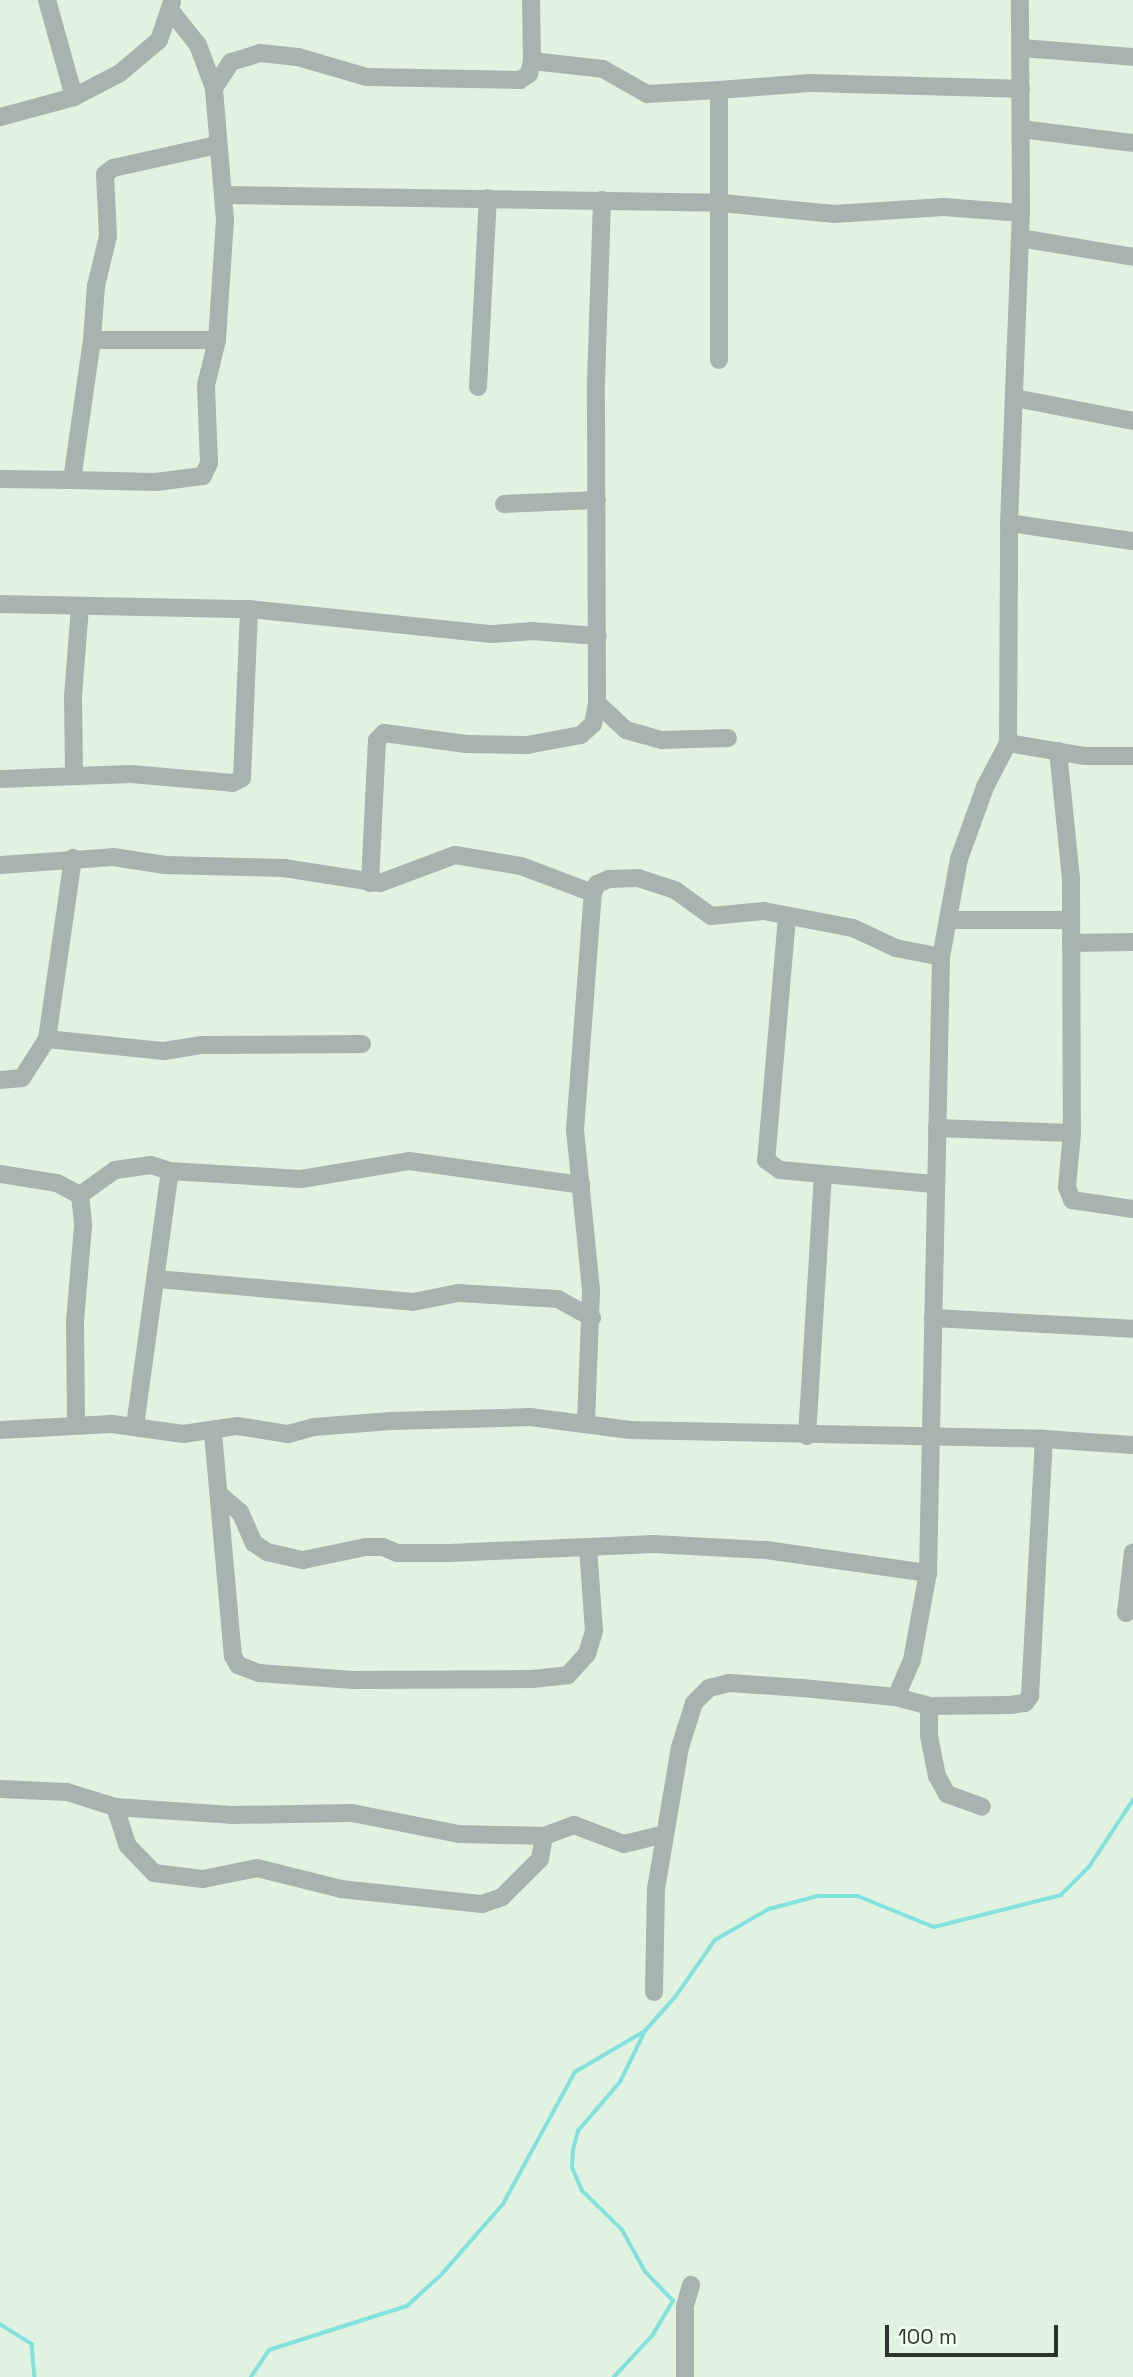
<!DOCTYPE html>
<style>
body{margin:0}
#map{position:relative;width:1133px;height:2377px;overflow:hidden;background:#e1f2e1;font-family:"Space Grotesk",sans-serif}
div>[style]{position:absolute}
.stream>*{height:3.5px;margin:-1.75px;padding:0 1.75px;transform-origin:1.75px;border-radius:1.75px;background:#83e2dd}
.minor>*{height:18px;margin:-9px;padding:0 9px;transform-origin:9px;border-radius:9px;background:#a8b2ae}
span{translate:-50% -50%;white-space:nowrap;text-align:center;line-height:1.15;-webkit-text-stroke:6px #f0fff0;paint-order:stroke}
.scale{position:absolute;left:885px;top:2325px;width:173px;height:32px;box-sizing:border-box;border:4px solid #2d342d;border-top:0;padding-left:9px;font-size:21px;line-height:24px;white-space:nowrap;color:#2d342d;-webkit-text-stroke:5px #f0fff0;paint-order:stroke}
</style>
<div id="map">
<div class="stream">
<div style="left:0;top:2324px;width:38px;rotate:32deg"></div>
<div style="left:32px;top:2344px;width:33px;rotate:85deg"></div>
<div style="left:251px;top:2377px;width:32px;rotate:-56deg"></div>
<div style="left:269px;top:2350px;width:145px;rotate:-17.7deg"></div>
<div style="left:407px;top:2306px;width:47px;rotate:-42.4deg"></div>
<div style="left:442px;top:2274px;width:93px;rotate:-48.9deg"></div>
<div style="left:503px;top:2204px;width:150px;rotate:-61.4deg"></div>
<div style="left:575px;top:2072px;width:81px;rotate:-30.4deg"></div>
<div style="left:645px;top:2031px;width:47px;rotate:-48.5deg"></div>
<div style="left:676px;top:1996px;width:68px;rotate:-55.1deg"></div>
<div style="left:715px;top:1940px;width:62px;rotate:-29.9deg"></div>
<div style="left:769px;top:1909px;width:51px;rotate:-14.9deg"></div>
<div style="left:818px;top:1896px;width:40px"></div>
<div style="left:858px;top:1896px;width:82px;rotate:22.2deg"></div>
<div style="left:934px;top:1927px;width:131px;rotate:-14.1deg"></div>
<div style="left:1061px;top:1895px;width:40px;rotate:-45deg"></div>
<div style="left:1089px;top:1867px;width:80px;rotate:-56.7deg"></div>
<div style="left:614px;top:2377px;width:56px;rotate:-47.2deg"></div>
<div style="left:652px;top:2336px;width:41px;rotate:-59deg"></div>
<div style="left:673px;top:2301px;width:40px;rotate:-134deg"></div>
<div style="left:645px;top:2272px;width:48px;rotate:-118.7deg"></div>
<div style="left:622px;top:2230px;width:56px;rotate:-135.7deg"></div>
<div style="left:582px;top:2191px;width:25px;rotate:-113deg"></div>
<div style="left:572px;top:2168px;width:18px;rotate:-87deg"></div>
<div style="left:573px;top:2150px;width:20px;rotate:-75deg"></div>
<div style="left:578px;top:2131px;width:65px;rotate:-49.4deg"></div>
<div style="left:620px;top:2082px;width:55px;rotate:-63.9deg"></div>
</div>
<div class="minor">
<div style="left:47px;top:0;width:101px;rotate:74.4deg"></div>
<div style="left:1022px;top:48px;width:111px;rotate:4.6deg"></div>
<div style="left:532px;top:61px;width:71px;rotate:6.4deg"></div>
<div style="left:603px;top:69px;width:51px;rotate:29.6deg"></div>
<div style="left:647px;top:94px;width:72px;rotate:-3.2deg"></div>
<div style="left:214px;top:88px;width:31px;rotate:-57deg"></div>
<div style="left:231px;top:62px;width:30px;rotate:-17deg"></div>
<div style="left:260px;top:53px;width:38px;rotate:6deg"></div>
<div style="left:298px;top:57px;width:72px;rotate:16.2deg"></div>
<div style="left:367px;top:77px;width:153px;rotate:1.1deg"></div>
<div style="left:520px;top:80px;width:11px;rotate:-34deg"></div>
<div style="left:529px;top:74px;width:13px;rotate:-77deg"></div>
<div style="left:532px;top:61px;width:61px;rotate:-90.9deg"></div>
<div style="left:0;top:117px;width:77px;rotate:-15.1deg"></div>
<div style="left:74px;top:97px;width:52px;rotate:-27.6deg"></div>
<div style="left:120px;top:73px;width:51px;rotate:-40.2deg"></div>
<div style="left:159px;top:40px;width:40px;rotate:-71.1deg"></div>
<div style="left:1021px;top:129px;width:113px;rotate:7.1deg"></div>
<div style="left:224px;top:195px;width:498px;rotate:0.9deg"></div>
<div style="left:722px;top:203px;width:113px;rotate:5.6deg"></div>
<div style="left:834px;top:214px;width:110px;rotate:-3.6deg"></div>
<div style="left:944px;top:207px;width:77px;rotate:4.5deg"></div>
<div style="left:1020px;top:238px;width:115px;rotate:9.5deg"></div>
<div style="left:92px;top:340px;width:54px;rotate:-85.8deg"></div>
<div style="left:96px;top:286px;width:51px;rotate:-76.5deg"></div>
<div style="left:108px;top:236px;width:62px;rotate:-92.8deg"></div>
<div style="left:105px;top:174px;width:10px;rotate:-37deg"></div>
<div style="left:113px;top:168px;width:107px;rotate:-12.5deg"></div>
<div style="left:719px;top:360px;width:270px;rotate:-90deg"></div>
<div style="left:719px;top:90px;width:91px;rotate:-4.4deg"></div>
<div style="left:810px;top:83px;width:211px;rotate:1.6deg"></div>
<div style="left:478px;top:387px;width:189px;rotate:-87deg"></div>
<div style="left:1015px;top:398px;width:120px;rotate:11deg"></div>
<div style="left:0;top:479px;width:72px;rotate:0.8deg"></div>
<div style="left:72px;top:480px;width:141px;rotate:-81.9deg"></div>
<div style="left:92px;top:340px;width:125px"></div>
<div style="left:217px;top:340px;width:120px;rotate:-86.2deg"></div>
<div style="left:225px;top:220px;width:132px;rotate:-94.8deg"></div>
<div style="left:214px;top:88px;width:46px;rotate:-110.4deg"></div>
<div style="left:198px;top:45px;width:43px;rotate:-128.5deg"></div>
<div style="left:72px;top:480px;width:84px;rotate:1.4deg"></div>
<div style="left:156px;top:482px;width:47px;rotate:-7.3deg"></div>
<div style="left:203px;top:476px;width:14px;rotate:-65deg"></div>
<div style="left:209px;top:463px;width:78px;rotate:-92.2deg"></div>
<div style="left:206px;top:385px;width:46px;rotate:-76.3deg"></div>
<div style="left:504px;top:504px;width:93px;rotate:-2.5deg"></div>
<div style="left:1009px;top:523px;width:125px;rotate:8.3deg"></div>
<div style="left:0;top:604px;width:249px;rotate:1.2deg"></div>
<div style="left:249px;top:609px;width:244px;rotate:5.9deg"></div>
<div style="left:492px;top:634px;width:39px;rotate:-4deg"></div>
<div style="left:531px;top:631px;width:67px;rotate:4.3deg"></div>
<div style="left:597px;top:703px;width:40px;rotate:43deg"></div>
<div style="left:626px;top:730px;width:37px;rotate:16deg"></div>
<div style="left:662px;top:740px;width:66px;rotate:-1.7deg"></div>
<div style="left:1008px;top:743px;width:78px;rotate:9.6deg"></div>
<div style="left:1085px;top:756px;width:48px"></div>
<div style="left:1058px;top:751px;width:128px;rotate:84.2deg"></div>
<div style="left:1071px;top:878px;width:255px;rotate:89.8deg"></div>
<div style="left:1072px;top:1133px;width:54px;rotate:95.3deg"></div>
<div style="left:1067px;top:1187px;width:14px;rotate:69deg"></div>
<div style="left:1072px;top:1200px;width:62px;rotate:8.4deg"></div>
<div style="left:74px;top:776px;width:80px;rotate:-90.7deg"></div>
<div style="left:73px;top:696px;width:88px;rotate:-85.5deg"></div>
<div style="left:0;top:779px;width:131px;rotate:-2.2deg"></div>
<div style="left:131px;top:774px;width:102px;rotate:5deg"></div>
<div style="left:233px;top:783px;width:10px;rotate:-29deg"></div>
<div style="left:242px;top:778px;width:169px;rotate:-87.6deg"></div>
<div style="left:0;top:865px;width:113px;rotate:-4deg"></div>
<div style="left:113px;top:857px;width:53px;rotate:8.7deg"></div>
<div style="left:165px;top:865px;width:119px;rotate:1.4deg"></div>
<div style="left:284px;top:868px;width:97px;rotate:8.9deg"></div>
<div style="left:380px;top:883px;width:80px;rotate:-20.5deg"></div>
<div style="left:455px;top:855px;width:67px;rotate:9.5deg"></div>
<div style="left:521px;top:866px;width:77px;rotate:20.6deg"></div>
<div style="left:370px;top:883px;width:143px;rotate:-87.2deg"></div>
<div style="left:377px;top:740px;width:10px;rotate:-45deg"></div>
<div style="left:384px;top:733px;width:83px;rotate:7.6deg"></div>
<div style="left:466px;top:744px;width:61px;rotate:0.9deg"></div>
<div style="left:527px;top:745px;width:55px;rotate:-10.5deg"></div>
<div style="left:581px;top:735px;width:16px;rotate:-43deg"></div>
<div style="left:593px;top:724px;width:21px;rotate:-79deg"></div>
<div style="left:597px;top:703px;width:321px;rotate:-90.2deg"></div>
<div style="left:596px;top:382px;width:182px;rotate:-88.1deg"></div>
<div style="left:787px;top:917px;width:244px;rotate:94.9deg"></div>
<div style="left:766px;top:1160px;width:17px;rotate:36deg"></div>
<div style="left:780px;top:1170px;width:154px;rotate:5.2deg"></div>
<div style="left:948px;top:920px;width:123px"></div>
<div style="left:1071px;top:943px;width:62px;rotate:-0.9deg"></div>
<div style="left:47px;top:1039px;width:118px;rotate:5.9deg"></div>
<div style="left:164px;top:1051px;width:39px;rotate:-9deg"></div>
<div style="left:203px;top:1045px;width:159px;rotate:-0.4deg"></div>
<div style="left:0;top:1080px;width:22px;rotate:-5deg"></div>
<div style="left:22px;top:1078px;width:46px;rotate:-57.3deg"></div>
<div style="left:47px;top:1039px;width:183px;rotate:-81.8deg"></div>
<div style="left:937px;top:1128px;width:135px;rotate:2.1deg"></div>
<div style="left:0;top:1174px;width:58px;rotate:9deg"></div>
<div style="left:57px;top:1183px;width:26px;rotate:28deg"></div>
<div style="left:80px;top:1195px;width:31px;rotate:84deg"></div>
<div style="left:83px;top:1226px;width:95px;rotate:94.8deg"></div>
<div style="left:75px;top:1321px;width:104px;rotate:89.4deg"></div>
<div style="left:80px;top:1195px;width:43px;rotate:-35.5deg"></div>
<div style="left:115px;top:1170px;width:36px;rotate:-8deg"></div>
<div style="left:151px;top:1165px;width:20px;rotate:18deg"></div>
<div style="left:170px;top:1171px;width:131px;rotate:3.5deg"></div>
<div style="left:301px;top:1179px;width:109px;rotate:-9.5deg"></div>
<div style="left:409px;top:1161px;width:174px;rotate:7.9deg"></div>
<div style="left:157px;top:1279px;width:257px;rotate:5.1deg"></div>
<div style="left:413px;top:1302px;width:46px;rotate:-11.3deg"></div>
<div style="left:458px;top:1293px;width:100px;rotate:3.4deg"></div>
<div style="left:558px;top:1299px;width:39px;rotate:29deg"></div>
<div style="left:933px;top:1318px;width:200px;rotate:3.1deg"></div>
<div style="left:586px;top:1422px;width:132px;rotate:-87.8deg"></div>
<div style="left:591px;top:1290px;width:161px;rotate:-95.7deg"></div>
<div style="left:575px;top:1130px;width:238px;rotate:-85.7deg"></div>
<div style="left:593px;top:893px;width:10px;rotate:-66deg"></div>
<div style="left:597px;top:884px;width:13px;rotate:-23deg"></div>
<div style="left:609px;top:879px;width:29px;rotate:-2deg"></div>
<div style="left:638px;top:878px;width:39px;rotate:18deg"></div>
<div style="left:675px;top:890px;width:44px;rotate:35.8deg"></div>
<div style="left:711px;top:916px;width:53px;rotate:-5.4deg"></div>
<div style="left:764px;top:911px;width:91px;rotate:10.8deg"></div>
<div style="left:853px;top:928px;width:47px;rotate:24.9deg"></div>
<div style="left:896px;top:948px;width:46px;rotate:11.3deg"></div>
<div style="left:135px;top:1426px;width:257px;rotate:-82.2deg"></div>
<div style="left:0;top:1430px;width:112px;rotate:-3.1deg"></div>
<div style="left:112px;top:1424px;width:72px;rotate:8deg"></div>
<div style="left:183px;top:1434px;width:55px;rotate:-8.4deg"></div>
<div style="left:237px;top:1426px;width:52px;rotate:8.9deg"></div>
<div style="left:288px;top:1434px;width:27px;rotate:-15deg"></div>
<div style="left:314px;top:1427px;width:77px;rotate:-4.5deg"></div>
<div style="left:391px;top:1421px;width:139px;rotate:-1.6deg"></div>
<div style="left:530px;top:1417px;width:101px;rotate:7.4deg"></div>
<div style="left:630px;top:1430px;width:414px;rotate:1.2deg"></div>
<div style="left:1044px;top:1439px;width:89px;rotate:3.9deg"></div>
<div style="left:213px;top:1433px;width:224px;rotate:84.9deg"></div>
<div style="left:233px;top:1656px;width:10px;rotate:61deg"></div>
<div style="left:238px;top:1665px;width:22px;rotate:21deg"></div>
<div style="left:259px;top:1673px;width:94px;rotate:4.3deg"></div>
<div style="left:353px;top:1680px;width:179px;rotate:-0.3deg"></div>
<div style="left:532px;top:1679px;width:36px;rotate:-6deg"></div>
<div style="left:568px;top:1675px;width:28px;rotate:-48deg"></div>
<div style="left:587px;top:1654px;width:24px;rotate:-73deg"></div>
<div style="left:594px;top:1631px;width:84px;rotate:-94.1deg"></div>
<div style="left:807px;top:1436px;width:260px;rotate:-86.5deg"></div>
<div style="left:219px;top:1494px;width:28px;rotate:41deg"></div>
<div style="left:240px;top:1512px;width:34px;rotate:66deg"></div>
<div style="left:254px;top:1543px;width:16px;rotate:35deg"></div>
<div style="left:267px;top:1552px;width:37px;rotate:13deg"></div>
<div style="left:303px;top:1560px;width:64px;rotate:-11.7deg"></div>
<div style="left:366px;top:1547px;width:17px"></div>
<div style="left:383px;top:1547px;width:15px;rotate:23deg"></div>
<div style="left:397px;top:1553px;width:52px"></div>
<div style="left:449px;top:1553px;width:205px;rotate:-2.5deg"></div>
<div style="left:654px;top:1544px;width:112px;rotate:3.1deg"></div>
<div style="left:766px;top:1550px;width:164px;rotate:8.1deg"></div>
<div style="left:1126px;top:1613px;width:61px;rotate:-83.5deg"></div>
<div style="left:896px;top:1697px;width:40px;rotate:-66.6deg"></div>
<div style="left:912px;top:1660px;width:88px;rotate:-79.6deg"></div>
<div style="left:928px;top:1573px;width:616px;rotate:-88.79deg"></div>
<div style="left:941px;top:957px;width:100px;rotate:-79.6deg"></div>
<div style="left:959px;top:859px;width:77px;rotate:-70.1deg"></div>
<div style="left:985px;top:787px;width:50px;rotate:-62.4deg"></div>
<div style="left:1008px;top:743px;width:220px;rotate:-89.7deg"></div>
<div style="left:1009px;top:523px;width:310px;rotate:-87.8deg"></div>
<div style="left:1021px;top:213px;width:213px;rotate:-90.3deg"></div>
<div style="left:929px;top:1706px;width:30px;rotate:90deg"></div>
<div style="left:929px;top:1736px;width:41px;rotate:78.7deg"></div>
<div style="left:937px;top:1776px;width:21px;rotate:61deg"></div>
<div style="left:947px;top:1794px;width:37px;rotate:20deg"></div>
<div style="left:0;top:1789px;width:67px;rotate:2.6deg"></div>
<div style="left:67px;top:1792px;width:50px;rotate:17.4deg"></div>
<div style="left:115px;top:1807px;width:116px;rotate:3.9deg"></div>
<div style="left:231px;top:1815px;width:121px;rotate:-0.9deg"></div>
<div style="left:352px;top:1813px;width:109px;rotate:11.1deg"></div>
<div style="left:459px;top:1834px;width:85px;rotate:1.3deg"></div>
<div style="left:544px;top:1836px;width:32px;rotate:-20deg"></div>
<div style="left:574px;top:1825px;width:53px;rotate:20.8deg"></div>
<div style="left:624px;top:1844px;width:42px;rotate:-13.7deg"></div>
<div style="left:115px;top:1807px;width:40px;rotate:72deg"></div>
<div style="left:127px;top:1845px;width:39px;rotate:46deg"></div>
<div style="left:154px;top:1873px;width:49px;rotate:7deg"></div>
<div style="left:203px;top:1879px;width:55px;rotate:-11.5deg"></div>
<div style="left:257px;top:1868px;width:87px;rotate:14deg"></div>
<div style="left:341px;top:1889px;width:142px;rotate:6.1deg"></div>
<div style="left:482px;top:1904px;width:21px;rotate:-19deg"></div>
<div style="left:502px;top:1897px;width:54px;rotate:-45deg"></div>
<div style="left:540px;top:1859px;width:23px;rotate:-80deg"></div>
<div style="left:654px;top:1992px;width:103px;rotate:-88.9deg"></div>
<div style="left:656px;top:1889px;width:144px;rotate:-80.4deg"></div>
<div style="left:680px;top:1747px;width:46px;rotate:-72.3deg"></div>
<div style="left:694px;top:1703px;width:21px;rotate:-45deg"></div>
<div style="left:709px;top:1688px;width:21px;rotate:-14deg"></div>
<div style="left:729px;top:1683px;width:73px;rotate:3.9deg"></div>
<div style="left:802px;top:1688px;width:94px;rotate:5.5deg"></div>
<div style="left:896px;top:1697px;width:34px;rotate:15deg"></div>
<div style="left:929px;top:1706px;width:81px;rotate:-0.7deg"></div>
<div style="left:1010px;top:1705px;width:15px;rotate:-8deg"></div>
<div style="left:1025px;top:1703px;width:9px;rotate:-54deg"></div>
<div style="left:1030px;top:1696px;width:257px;rotate:-86.9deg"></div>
<div style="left:685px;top:2377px;width:71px;rotate:-90deg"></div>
<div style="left:685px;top:2306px;width:22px;rotate:-74deg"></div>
</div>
<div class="scale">100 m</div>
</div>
